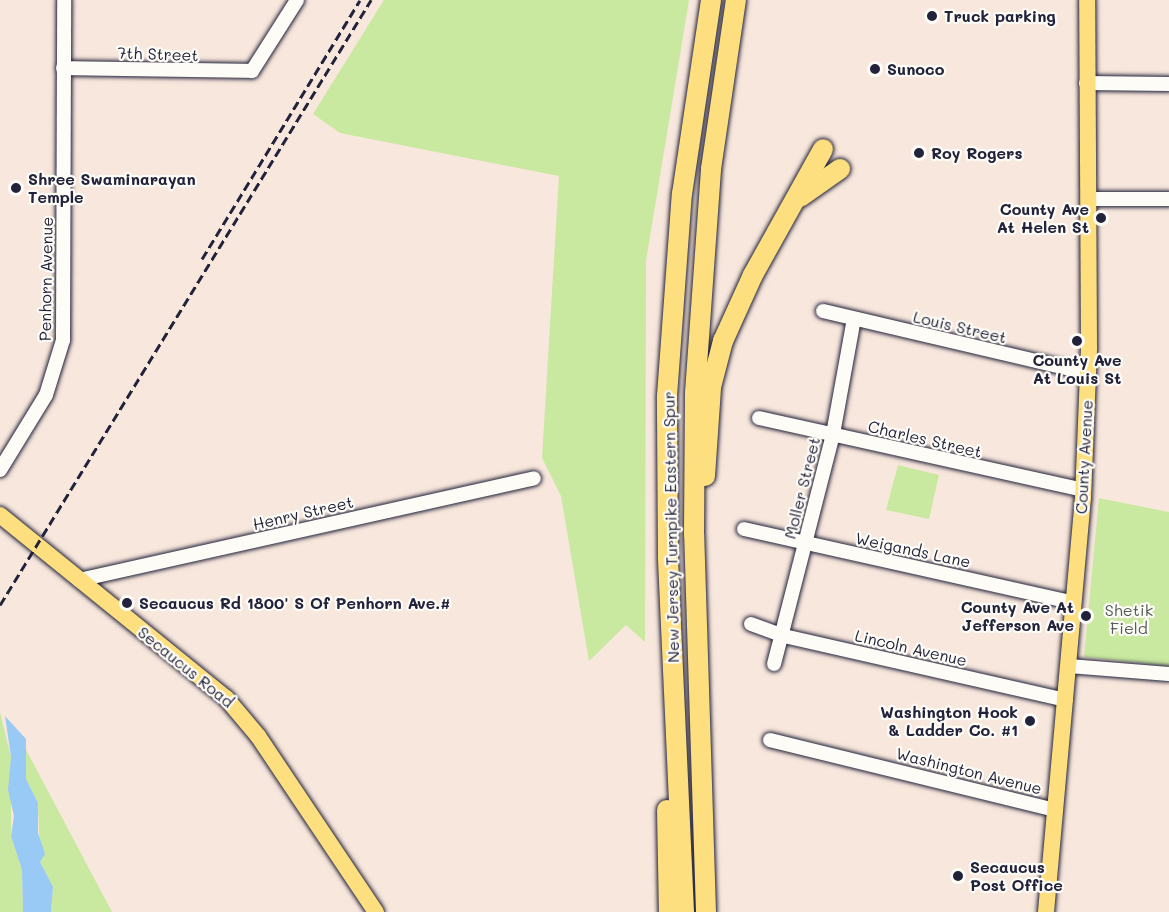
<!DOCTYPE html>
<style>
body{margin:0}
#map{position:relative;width:1169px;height:912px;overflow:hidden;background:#f8e7dc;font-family:Mali,sans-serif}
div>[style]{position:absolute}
.green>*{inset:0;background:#c9e8a0}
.water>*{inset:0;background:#99c9f5}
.roads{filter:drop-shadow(0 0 2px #22223b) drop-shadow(0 0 2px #22223b)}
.minor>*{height:14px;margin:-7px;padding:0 7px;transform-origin:7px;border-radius:7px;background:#fdfcf7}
.major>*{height:16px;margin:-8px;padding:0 8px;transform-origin:8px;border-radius:8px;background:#fedf80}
.highway>*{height:20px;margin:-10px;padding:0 10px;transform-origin:10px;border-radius:10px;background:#fedf80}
.rail>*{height:3px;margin-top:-1.5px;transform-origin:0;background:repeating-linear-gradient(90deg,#22223b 0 9px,transparent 0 13.5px)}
.dots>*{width:16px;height:16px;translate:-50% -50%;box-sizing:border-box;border:3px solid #fdfcf7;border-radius:50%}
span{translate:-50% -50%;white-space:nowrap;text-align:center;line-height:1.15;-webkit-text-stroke:4.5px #fdfcf7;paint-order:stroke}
.poi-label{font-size:16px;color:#22223b;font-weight:700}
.left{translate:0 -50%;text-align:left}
.right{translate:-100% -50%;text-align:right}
.street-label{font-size:16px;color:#22223b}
.park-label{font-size:16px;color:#545d59}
</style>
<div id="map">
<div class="green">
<div style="clip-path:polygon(384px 0,689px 0,646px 261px,645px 642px,626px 625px,589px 661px,561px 496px,542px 458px,559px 176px,340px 133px,313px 114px)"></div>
<div style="clip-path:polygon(898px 465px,939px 475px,929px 519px,886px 510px)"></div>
<div style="clip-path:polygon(1099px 498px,1169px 512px,1169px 666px,1084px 657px)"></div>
<div style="clip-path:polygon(0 712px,11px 757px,11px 836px,22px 870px,23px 912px,0 912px)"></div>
<div style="clip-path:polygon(23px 744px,112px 912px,51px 912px,53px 888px,40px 862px,38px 803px,26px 779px)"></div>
</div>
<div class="water">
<div style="clip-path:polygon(5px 716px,26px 739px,26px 779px,38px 803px,38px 833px,45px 854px,40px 862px,53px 887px,51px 912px,23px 912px,22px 870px,11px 836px,14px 816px,8px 790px,11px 757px)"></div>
</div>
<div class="roads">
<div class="minor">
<div style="left:63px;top:68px;width:189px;rotate:0.9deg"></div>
<div style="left:252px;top:71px;width:84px;rotate:-57.6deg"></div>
<div style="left:1086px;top:83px;width:83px;rotate:0.7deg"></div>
<div style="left:1088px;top:199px;width:81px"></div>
<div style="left:823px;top:311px;width:272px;rotate:13.2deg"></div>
<div style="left:759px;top:418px;width:332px;rotate:12.5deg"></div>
<div style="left:0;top:470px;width:88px;rotate:-58.5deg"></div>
<div style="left:46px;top:395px;width:58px;rotate:-72.8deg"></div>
<div style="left:63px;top:340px;width:340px;rotate:-89.8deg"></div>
<div style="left:744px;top:529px;width:338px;rotate:12.6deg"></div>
<div style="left:79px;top:580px;width:466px;rotate:-12.6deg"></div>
<div style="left:751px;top:624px;width:35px;rotate:20deg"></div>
<div style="left:784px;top:636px;width:289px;rotate:12.8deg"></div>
<div style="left:774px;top:664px;width:237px;rotate:-75.6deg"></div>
<div style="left:833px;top:434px;width:117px;rotate:-79.7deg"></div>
<div style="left:1069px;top:666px;width:100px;rotate:4.6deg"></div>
<div style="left:770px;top:740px;width:294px;rotate:13.8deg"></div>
</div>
<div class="major">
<div style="left:0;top:515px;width:291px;rotate:39deg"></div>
<div style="left:226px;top:698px;width:50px;rotate:49.9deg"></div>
<div style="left:258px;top:736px;width:212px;rotate:56.2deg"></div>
<div style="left:1046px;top:912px;width:416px;rotate:-84.9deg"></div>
<div style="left:1083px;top:498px;width:151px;rotate:-87.7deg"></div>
<div style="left:1089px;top:347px;width:347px;rotate:-90.3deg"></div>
</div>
<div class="highway">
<div style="left:800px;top:197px;width:49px;rotate:-35deg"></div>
<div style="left:705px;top:476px;width:89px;rotate:-86.1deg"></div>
<div style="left:711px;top:387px;width:48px;rotate:-75.4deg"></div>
<div style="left:723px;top:341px;width:72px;rotate:-65.6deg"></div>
<div style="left:753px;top:275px;width:144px;rotate:-60.9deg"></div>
<div style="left:667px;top:810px;width:102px;rotate:88.9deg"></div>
<div style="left:684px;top:912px;width:356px;rotate:-92.6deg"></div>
<div style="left:668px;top:556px;width:160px;rotate:-90.4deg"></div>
<div style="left:667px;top:396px;width:203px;rotate:-85.8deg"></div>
<div style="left:682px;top:194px;width:196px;rotate:-81.5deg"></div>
<div style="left:706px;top:912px;width:378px;rotate:-91.8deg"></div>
<div style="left:694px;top:534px;width:141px;rotate:-89.6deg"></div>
<div style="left:695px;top:393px;width:225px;rotate:-85.9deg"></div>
<div style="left:711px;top:169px;width:171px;rotate:-81.6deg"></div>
</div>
</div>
<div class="rail">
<div style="left:202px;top:259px;width:303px;rotate:-58.6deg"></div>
<div style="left:0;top:605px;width:710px;rotate:-58.48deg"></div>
</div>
<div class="dots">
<div style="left:932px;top:16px;background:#22223b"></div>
<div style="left:875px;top:69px;background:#22223b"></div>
<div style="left:919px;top:153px;background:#22223b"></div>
<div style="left:16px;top:188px;background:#22223b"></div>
<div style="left:1101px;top:218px;background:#22223b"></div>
<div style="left:1077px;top:341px;background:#22223b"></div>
<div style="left:127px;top:603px;background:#22223b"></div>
<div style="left:1086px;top:616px;background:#22223b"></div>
<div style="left:1030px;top:721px;background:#22223b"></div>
<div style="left:958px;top:876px;background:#22223b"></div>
</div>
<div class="poi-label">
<span class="left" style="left:944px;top:16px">Truck parking</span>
<span class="left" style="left:887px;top:69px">Sunoco</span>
<span class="left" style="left:931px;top:153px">Roy Rogers</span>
<span class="left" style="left:28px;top:188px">Shree Swaminarayan<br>Temple</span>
<span class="right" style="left:1089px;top:218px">County Ave<br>At Helen St</span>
<span style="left:1077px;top:369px">County Ave<br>At Louis St</span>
<span class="left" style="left:139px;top:603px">Secaucus Rd 1800' S Of Penhorn Ave.#</span>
<span class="right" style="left:1074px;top:616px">County Ave At<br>Jefferson Ave</span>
<span class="right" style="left:1018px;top:721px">Washington Hook<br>&amp; Ladder Co. #1</span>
<span class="left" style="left:970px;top:876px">Secaucus<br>Post Office</span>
</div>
<div class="street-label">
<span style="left:158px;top:54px;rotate:2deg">7th Street</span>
<span style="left:46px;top:279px;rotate:-89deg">Penhorn Avenue</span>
<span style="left:960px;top:327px;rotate:13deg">Louis Street</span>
<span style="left:925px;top:439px;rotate:13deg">Charles Street</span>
<span style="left:1084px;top:457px;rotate:-87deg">County Avenue</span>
<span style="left:802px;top:488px;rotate:-76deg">Moller Street</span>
<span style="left:303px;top:513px;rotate:-13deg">Henry Street</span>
<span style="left:671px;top:527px;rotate:-91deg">New Jersey Turnpike Eastern Spur</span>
<span style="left:913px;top:550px;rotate:12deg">Weigands Lane</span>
<span style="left:911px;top:648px;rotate:13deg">Lincoln Avenue</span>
<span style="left:186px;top:667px;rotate:39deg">Secaucus Road</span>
<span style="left:969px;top:771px;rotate:14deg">Washington Avenue</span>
</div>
<div class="park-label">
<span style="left:1129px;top:619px">Shetik<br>Field</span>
</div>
</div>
